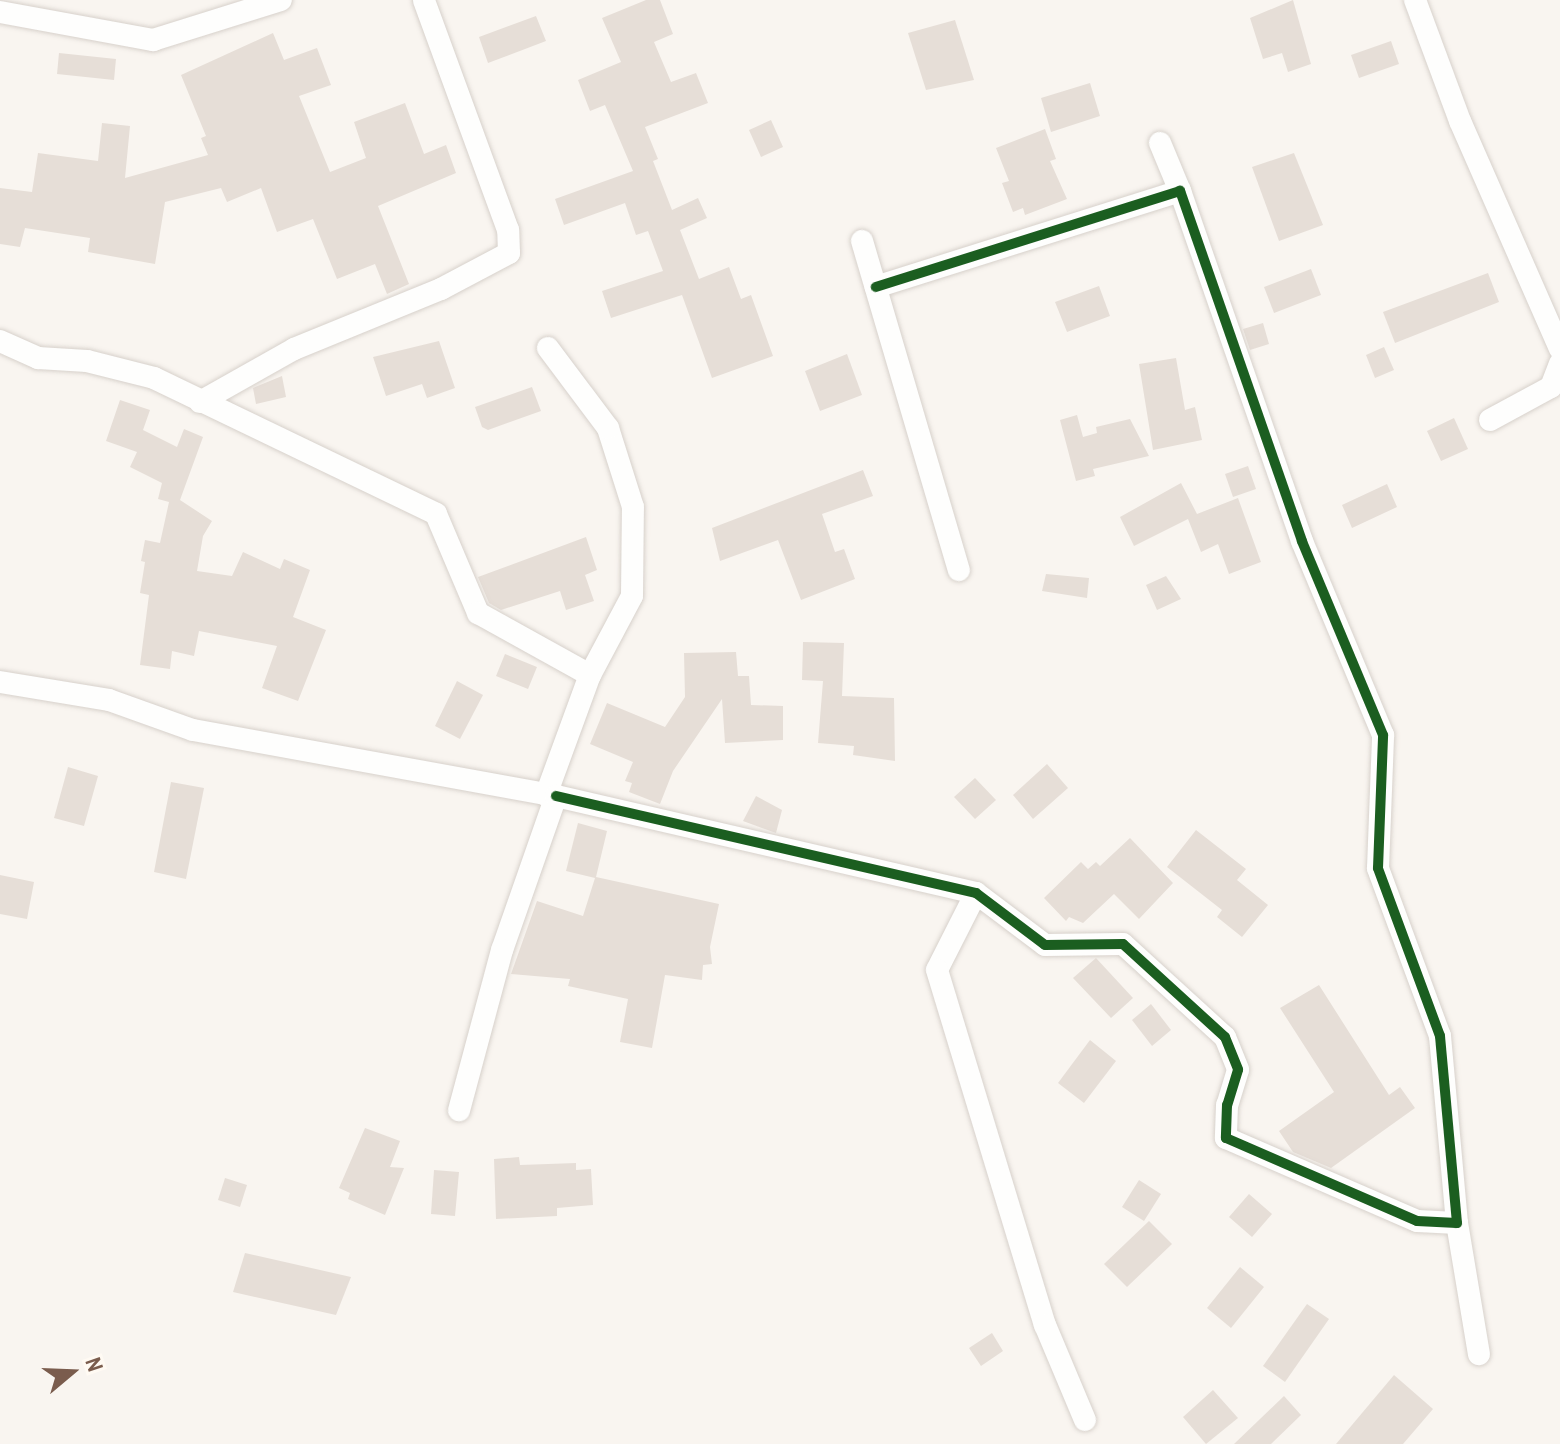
<!DOCTYPE html>
<style>
body{margin:0}
#map{position:relative;width:1560px;height:1444px;overflow:hidden;background:#f9f5f0;font-family:"Archivo Narrow",sans-serif}
div>[style]{position:absolute}
.building>*{inset:0;background:#e6ded7}
.roads{filter:drop-shadow(0 0 2px #d7d1cb) drop-shadow(0 0 2px #d7d1cb)}
.street>*{height:22px;margin:-11px;padding:0 11px;transform-origin:11px;border-radius:11px;background:#fefefd}
.cycleway>*{height:10px;margin:-5px;padding:0 5px;transform-origin:5px;border-radius:5px;background:#1b5e20}
span{translate:-50% -50%;white-space:nowrap;text-align:center;line-height:1.15;-webkit-text-stroke:6px #fffaf3;paint-order:stroke}
.north{position:absolute;left:32px;top:1332px;width:80px;height:80px;-webkit-text-stroke:6px #fffaf3;paint-order:stroke;rotate:71deg;font-size:22px;font-weight:700;line-height:32px;text-align:center;color:#7a5c4d}
.north::after{content:'';display:block;margin:auto;width:28px;height:36px;background:#7a5c4d;clip-path:polygon(50% 0,100% 100%,50% 72%,0 100%)}
</style>
<div id="map">
<div class="building">
<div style="clip-path:polygon(646px 0,660px 0,673px 34px,654px 42px,671px 82px,696px 73px,708px 103px,645px 127px,658px 159px,653px 161px,672px 210px,698px 198px,707px 218px,680px 230px,699px 279px,729px 267px,741px 299px,751px 295px,773px 356px,712px 378px,682px 295px,611px 318px,602px 291px,663px 271px,648px 231px,636px 235px,625px 203px,564px 225px,555px 199px,633px 171px,605px 105px,590px 111px,578px 80px,621px 62px,602px 18px)"></div>
<div style="clip-path:polygon(1293px 0,1311px 64px,1288px 72px,1282px 53px,1263px 59px,1250px 18px)"></div>
<div style="clip-path:polygon(536px 16px,546px 41px,488px 63px,479px 37px)"></div>
<div style="clip-path:polygon(955px 20px,974px 80px,926px 90px,908px 33px)"></div>
<div style="clip-path:polygon(273px 33px,284px 60px,317px 48px,331px 85px,299px 96px,330px 172px,366px 158px,354px 122px,405px 103px,424px 154px,446px 145px,456px 173px,378px 206px,409px 284px,387px 294px,375px 264px,337px 279px,313px 219px,277px 232px,261px 188px,227px 202px,221px 188px,165px 202px,155px 264px,88px 252px,90px 238px,25px 228px,20px 247px,0 244px,0 188px,32px 192px,38px 153px,98px 161px,102px 123px,130px 126px,125px 178px,208px 155px,201px 138px,206px 136px,181px 75px)"></div>
<div style="clip-path:polygon(1391px 41px,1399px 64px,1359px 78px,1351px 55px)"></div>
<div style="clip-path:polygon(59px 53px,116px 59px,114px 80px,57px 74px)"></div>
<div style="clip-path:polygon(1090px 83px,1100px 116px,1051px 132px,1041px 98px)"></div>
<div style="clip-path:polygon(771px 120px,783px 147px,761px 157px,749px 130px)"></div>
<div style="clip-path:polygon(1045px 129px,1056px 159px,1050px 161px,1067px 199px,1025px 215px,1023px 208px,1013px 212px,1002px 183px,1009px 181px,996px 148px)"></div>
<div style="clip-path:polygon(1294px 153px,1323px 225px,1279px 241px,1252px 167px)"></div>
<div style="clip-path:polygon(1311px 269px,1321px 295px,1274px 313px,1264px 287px)"></div>
<div style="clip-path:polygon(1488px 273px,1499px 302px,1395px 343px,1383px 312px)"></div>
<div style="clip-path:polygon(1099px 286px,1110px 316px,1067px 332px,1055px 302px)"></div>
<div style="clip-path:polygon(1263px 323px,1269px 344px,1250px 350px,1243px 329px)"></div>
<div style="clip-path:polygon(439px 341px,455px 388px,427px 398px,422px 384px,386px 396px,373px 357px)"></div>
<div style="clip-path:polygon(1384px 347px,1394px 370px,1375px 378px,1366px 355px)"></div>
<div style="clip-path:polygon(847px 354px,862px 395px,820px 411px,805px 371px)"></div>
<div style="clip-path:polygon(1176px 358px,1185px 410px,1195px 407px,1202px 440px,1153px 450px,1139px 364px)"></div>
<div style="clip-path:polygon(282px 376px,286px 397px,256px 404px,253px 388px)"></div>
<div style="clip-path:polygon(532px 387px,541px 411px,488px 430px,482px 427px,475px 407px)"></div>
<div style="clip-path:polygon(120px 400px,150px 410px,143px 430px,177px 447px,184px 429px,203px 437px,180px 500px,212px 521px,203px 536px,197px 571px,232px 576px,243px 552px,280px 569px,284px 559px,310px 570px,293px 617px,326px 630px,298px 701px,262px 688px,277px 646px,199px 631px,194px 656px,172px 651px,170px 669px,140px 665px,149px 595px,140px 593px,145px 562px,141px 561px,145px 540px,160px 543px,169px 502px,158px 499px,162px 483px,130px 467px,137px 452px,106px 441px)"></div>
<div style="clip-path:polygon(1077px 415px,1083px 437px,1097px 433px,1096px 427px,1130px 419px,1149px 456px,1093px 469px,1095px 476px,1076px 481px,1060px 420px)"></div>
<div style="clip-path:polygon(1454px 418px,1468px 449px,1441px 461px,1427px 431px)"></div>
<div style="clip-path:polygon(1248px 466px,1256px 489px,1233px 497px,1225px 474px)"></div>
<div style="clip-path:polygon(863px 470px,873px 496px,822px 514px,835px 552px,844px 549px,855px 579px,801px 600px,778px 540px,720px 561px,712px 528px)"></div>
<div style="clip-path:polygon(1181px 483px,1197px 514px,1238px 498px,1261px 562px,1229px 574px,1218px 544px,1201px 552px,1188px 519px,1134px 546px,1120px 517px)"></div>
<div style="clip-path:polygon(1387px 484px,1397px 507px,1352px 528px,1342px 505px)"></div>
<div style="clip-path:polygon(586px 537px,597px 570px,585px 575px,594px 601px,566px 610px,560px 591px,501px 610px,489px 603px,478px 577px)"></div>
<div style="clip-path:polygon(1046px 574px,1089px 578px,1087px 598px,1042px 591px)"></div>
<div style="clip-path:polygon(1166px 576px,1181px 599px,1157px 610px,1146px 585px)"></div>
<div style="clip-path:polygon(803px 642px,844px 643px,842px 696px,894px 698px,895px 761px,853px 755px,854px 746px,818px 743px,823px 681px,802px 680px)"></div>
<div style="clip-path:polygon(736px 652px,738px 676px,749px 676px,751px 705px,783px 706px,783px 740px,725px 743px,722px 699px,673px 771px,660px 804px,629px 792px,632px 783px,625px 781px,633px 762px,590px 744px,607px 703px,665px 727px,685px 697px,684px 653px)"></div>
<div style="clip-path:polygon(505px 654px,537px 667px,528px 689px,496px 676px)"></div>
<div style="clip-path:polygon(457px 681px,483px 695px,460px 739px,435px 726px)"></div>
<div style="clip-path:polygon(1047px 764px,1068px 788px,1033px 819px,1013px 795px)"></div>
<div style="clip-path:polygon(68px 767px,98px 776px,84px 826px,54px 818px)"></div>
<div style="clip-path:polygon(975px 778px,996px 800px,975px 819px,954px 797px)"></div>
<div style="clip-path:polygon(171px 782px,204px 788px,186px 879px,154px 872px)"></div>
<div style="clip-path:polygon(756px 796px,782px 810px,776px 833px,743px 821px)"></div>
<div style="clip-path:polygon(578px 823px,607px 831px,596px 877px,719px 904px,710px 947px,712px 964px,703px 965px,702px 980px,665px 975px,652px 1048px,620px 1042px,628px 999px,568px 986px,570px 979px,511px 974px,537px 901px,583px 916px,595px 878px,566px 871px)"></div>
<div style="clip-path:polygon(1196px 830px,1246px 869px,1237px 880px,1268px 905px,1242px 937px,1217px 917px,1222px 910px,1167px 867px)"></div>
<div style="clip-path:polygon(1130px 838px,1173px 883px,1139px 919px,1114px 894px,1083px 923px,1069px 917px,1066px 921px,1044px 898px,1081px 862px,1088px 869px,1096px 862px,1100px 866px)"></div>
<div style="clip-path:polygon(0 875px,34px 882px,27px 919px,0 914px)"></div>
<div style="clip-path:polygon(1096px 958px,1133px 998px,1111px 1018px,1073px 978px)"></div>
<div style="clip-path:polygon(1319px 985px,1389px 1095px,1400px 1087px,1415px 1108px,1331px 1168px,1293px 1152px,1279px 1131px,1334px 1092px,1280px 1008px)"></div>
<div style="clip-path:polygon(1151px 1004px,1171px 1030px,1152px 1046px,1132px 1020px)"></div>
<div style="clip-path:polygon(1090px 1040px,1116px 1061px,1084px 1103px,1058px 1083px)"></div>
<div style="clip-path:polygon(365px 1128px,400px 1141px,390px 1167px,404px 1168px,385px 1215px,348px 1199px,350px 1193px,339px 1188px)"></div>
<div style="clip-path:polygon(519px 1157px,520px 1165px,576px 1163px,576px 1170px,591px 1169px,593px 1205px,557px 1208px,557px 1216px,496px 1219px,494px 1159px)"></div>
<div style="clip-path:polygon(434px 1170px,459px 1172px,455px 1216px,431px 1214px)"></div>
<div style="clip-path:polygon(225px 1178px,247px 1185px,240px 1207px,218px 1200px)"></div>
<div style="clip-path:polygon(1139px 1180px,1161px 1194px,1144px 1221px,1122px 1207px)"></div>
<div style="clip-path:polygon(1249px 1194px,1272px 1214px,1252px 1237px,1229px 1217px)"></div>
<div style="clip-path:polygon(1149px 1221px,1172px 1244px,1127px 1287px,1104px 1264px)"></div>
<div style="clip-path:polygon(245px 1253px,351px 1277px,336px 1315px,233px 1292px)"></div>
<div style="clip-path:polygon(1240px 1267px,1264px 1287px,1231px 1328px,1207px 1308px)"></div>
<div style="clip-path:polygon(1307px 1304px,1329px 1319px,1285px 1382px,1263px 1366px)"></div>
<div style="clip-path:polygon(992px 1333px,1003px 1351px,981px 1366px,969px 1348px)"></div>
<div style="clip-path:polygon(1394px 1375px,1433px 1409px,1403px 1444px,1336px 1444px)"></div>
<div style="clip-path:polygon(1213px 1390px,1238px 1418px,1206px 1444px,1183px 1417px)"></div>
<div style="clip-path:polygon(1284px 1396px,1301px 1415px,1271px 1444px,1234px 1444px)"></div>
</div>
<div class="roads">
<div class="street">
<div style="left:1415px;top:0;width:129px;rotate:69.6deg"></div>
<div style="left:1460px;top:121px;width:249px;rotate:66.3deg"></div>
<div style="left:0;top:12px;width:156px;rotate:10.4deg"></div>
<div style="left:153px;top:40px;width:134px;rotate:-17.4deg"></div>
<div style="left:1160px;top:143px;width:52px;rotate:67.4deg"></div>
<div style="left:862px;top:241px;width:343px;rotate:73.6deg"></div>
<div style="left:0;top:341px;width:42px;rotate:24.1deg"></div>
<div style="left:38px;top:358px;width:49px;rotate:3.5deg"></div>
<div style="left:87px;top:361px;width:69px;rotate:14.2deg"></div>
<div style="left:154px;top:378px;width:313px;rotate:25.7deg"></div>
<div style="left:436px;top:514px;width:108px;rotate:67deg"></div>
<div style="left:478px;top:613px;width:128px;rotate:29deg"></div>
<div style="left:200px;top:402px;width:108px;rotate:-29.4deg"></div>
<div style="left:294px;top:349px;width:159px;rotate:-22.2deg"></div>
<div style="left:441px;top:289px;width:77px;rotate:-27.9deg"></div>
<div style="left:509px;top:253px;width:23px;rotate:-92deg"></div>
<div style="left:508px;top:230px;width:245px;rotate:-110.1deg"></div>
<div style="left:1490px;top:420px;width:69px;rotate:-28.4deg"></div>
<div style="left:1551px;top:387px;width:26px;rotate:-69deg"></div>
<div style="left:0;top:682px;width:110px;rotate:9.4deg"></div>
<div style="left:109px;top:700px;width:89px;rotate:19.7deg"></div>
<div style="left:193px;top:730px;width:369px;rotate:10.3deg"></div>
<div style="left:556px;top:796px;width:163px;rotate:109.3deg"></div>
<div style="left:502px;top:950px;width:166px;rotate:105deg"></div>
<div style="left:546px;top:795px;width:128px;rotate:-69.9deg"></div>
<div style="left:590px;top:675px;width:89px;rotate:-62deg"></div>
<div style="left:632px;top:596px;width:89px;rotate:-89.4deg"></div>
<div style="left:633px;top:507px;width:83px;rotate:-107.6deg"></div>
<div style="left:608px;top:428px;width:100px;rotate:-126.9deg"></div>
<div style="left:556px;top:796px;width:431px;rotate:13deg"></div>
<div style="left:976px;top:893px;width:86px;rotate:37deg"></div>
<div style="left:1045px;top:945px;width:78px;rotate:-0.7deg"></div>
<div style="left:1123px;top:944px;width:138px;rotate:42.4deg"></div>
<div style="left:1225px;top:1037px;width:35px;rotate:68deg"></div>
<div style="left:1238px;top:1070px;width:37px;rotate:107deg"></div>
<div style="left:1227px;top:1105px;width:33px;rotate:92deg"></div>
<div style="left:1226px;top:1138px;width:208px;rotate:23.5deg"></div>
<div style="left:1417px;top:1221px;width:40px;rotate:2.9deg"></div>
<div style="left:1457px;top:1223px;width:188px;rotate:-95.2deg"></div>
<div style="left:1440px;top:1036px;width:179px;rotate:-110.3deg"></div>
<div style="left:1378px;top:868px;width:133px;rotate:-87.8deg"></div>
<div style="left:1383px;top:735px;width:210px;rotate:-112.7deg"></div>
<div style="left:1302px;top:541px;width:371px;rotate:-109.2deg"></div>
<div style="left:1180px;top:191px;width:319px;rotate:162.5deg"></div>
<div style="left:976px;top:893px;width:86px;rotate:116.9deg"></div>
<div style="left:937px;top:970px;width:371px;rotate:73.1deg"></div>
<div style="left:1045px;top:1325px;width:103px;rotate:67.2deg"></div>
<div style="left:1457px;top:1223px;width:133px;rotate:80.5deg"></div>
</div>
</div>
<div class="cycleway">
<div style="left:556px;top:796px;width:431px;rotate:13deg"></div>
<div style="left:976px;top:893px;width:86px;rotate:37deg"></div>
<div style="left:1045px;top:945px;width:78px;rotate:-0.7deg"></div>
<div style="left:1123px;top:944px;width:138px;rotate:42.4deg"></div>
<div style="left:1225px;top:1037px;width:35px;rotate:68deg"></div>
<div style="left:1238px;top:1070px;width:37px;rotate:107deg"></div>
<div style="left:1227px;top:1105px;width:33px;rotate:92deg"></div>
<div style="left:1226px;top:1138px;width:208px;rotate:23.5deg"></div>
<div style="left:1417px;top:1221px;width:40px;rotate:2.9deg"></div>
<div style="left:1457px;top:1223px;width:188px;rotate:-95.2deg"></div>
<div style="left:1440px;top:1036px;width:179px;rotate:-110.3deg"></div>
<div style="left:1378px;top:868px;width:133px;rotate:-87.8deg"></div>
<div style="left:1383px;top:735px;width:210px;rotate:-112.7deg"></div>
<div style="left:1302px;top:541px;width:371px;rotate:-109.2deg"></div>
<div style="left:1180px;top:191px;width:319px;rotate:162.5deg"></div>
</div>
<div class="north">N</div>
</div>
